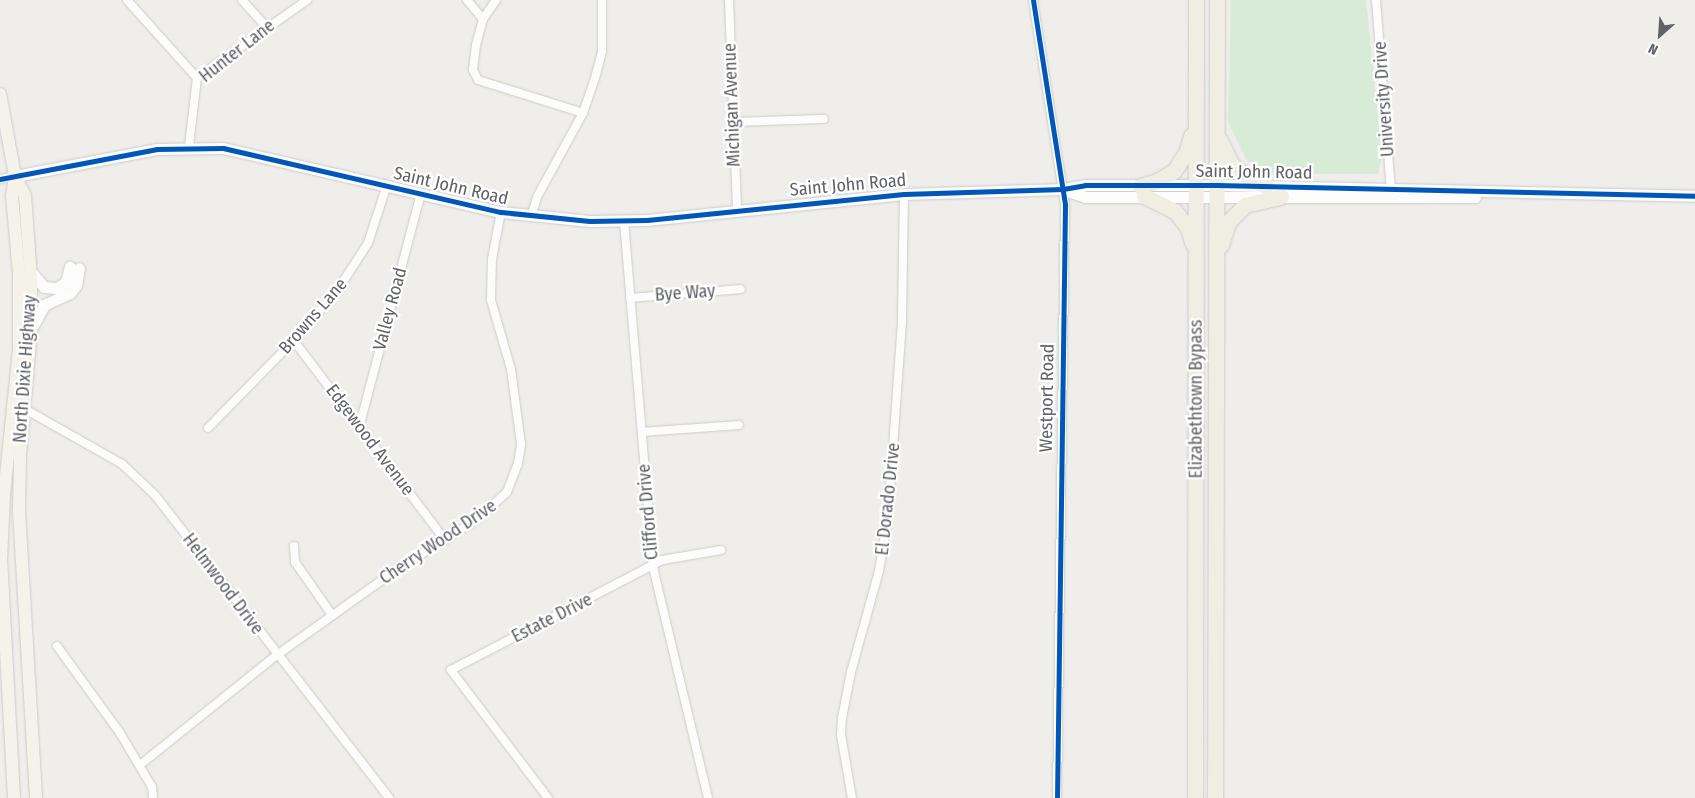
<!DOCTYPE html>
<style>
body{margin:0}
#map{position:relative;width:1695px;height:798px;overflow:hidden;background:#efeeea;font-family:"Fira Sans Condensed",sans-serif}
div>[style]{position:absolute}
.green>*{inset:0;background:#d8ebd6}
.roads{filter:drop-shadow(0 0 1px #cbcccc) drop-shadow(0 0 1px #cbcccc)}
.street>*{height:8px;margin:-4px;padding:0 4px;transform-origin:4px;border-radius:4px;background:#fdfcfc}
.secondary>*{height:11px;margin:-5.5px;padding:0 5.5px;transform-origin:5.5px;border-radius:5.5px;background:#fdfcfc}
.primary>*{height:12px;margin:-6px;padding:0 6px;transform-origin:6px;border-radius:6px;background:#f4f2e9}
.highway>*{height:15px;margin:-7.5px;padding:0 7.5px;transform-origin:7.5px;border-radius:7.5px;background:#f0ede3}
.cycleway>*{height:5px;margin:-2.5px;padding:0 2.5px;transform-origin:2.5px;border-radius:2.5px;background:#0057b8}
span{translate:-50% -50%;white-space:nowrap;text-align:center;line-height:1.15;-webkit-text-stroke:4.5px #fff;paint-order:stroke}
.street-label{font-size:18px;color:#5f6368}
.north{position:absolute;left:1635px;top:10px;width:50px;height:50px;-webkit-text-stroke:4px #fff;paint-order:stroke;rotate:206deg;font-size:14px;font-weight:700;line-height:20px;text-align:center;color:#5f6368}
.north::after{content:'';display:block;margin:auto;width:18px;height:22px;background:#5f6368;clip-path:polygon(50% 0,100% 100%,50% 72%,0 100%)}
</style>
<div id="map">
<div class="green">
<div style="clip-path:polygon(1231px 0,1366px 0,1382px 156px,1378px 174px,1275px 174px,1247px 161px,1228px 122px)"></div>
</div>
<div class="roads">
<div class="street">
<div style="left:127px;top:0;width:105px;rotate:48.1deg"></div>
<div style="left:242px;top:0;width:36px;rotate:48deg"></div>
<div style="left:467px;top:0;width:25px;rotate:50deg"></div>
<div style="left:496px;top:0;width:23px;rotate:124deg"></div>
<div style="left:483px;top:19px;width:27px;rotate:105deg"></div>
<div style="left:476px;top:45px;width:25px;rotate:97deg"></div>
<div style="left:473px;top:70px;width:11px;rotate:63deg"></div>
<div style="left:478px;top:80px;width:110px;rotate:17.4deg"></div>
<div style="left:729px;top:0;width:211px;rotate:87.8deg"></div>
<div style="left:1033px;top:0;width:207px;rotate:81.1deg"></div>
<div style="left:1065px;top:205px;width:593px;rotate:90.77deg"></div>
<div style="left:1376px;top:0;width:193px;rotate:85.5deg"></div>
<div style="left:733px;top:122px;width:91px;rotate:-1.9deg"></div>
<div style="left:189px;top:146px;width:68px;rotate:-83.3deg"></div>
<div style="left:197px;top:78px;width:135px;rotate:-35.3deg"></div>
<div style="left:0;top:179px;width:15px;rotate:-11deg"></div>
<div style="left:531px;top:217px;width:21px;rotate:-73deg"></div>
<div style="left:537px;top:197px;width:96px;rotate:-61.3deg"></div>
<div style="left:583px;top:113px;width:37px;rotate:-71deg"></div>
<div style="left:595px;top:78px;width:28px;rotate:-75deg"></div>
<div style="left:602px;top:51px;width:51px;rotate:-90deg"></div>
<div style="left:624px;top:221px;width:347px;rotate:85.2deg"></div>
<div style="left:653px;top:567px;width:237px;rotate:76.6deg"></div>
<div style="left:630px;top:298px;width:111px;rotate:-4.6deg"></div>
<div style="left:294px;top:341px;width:250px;rotate:52.8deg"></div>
<div style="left:23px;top:408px;width:114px;rotate:29.5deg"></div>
<div style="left:122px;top:464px;width:45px;rotate:43.2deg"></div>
<div style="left:155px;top:495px;width:383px;rotate:52.3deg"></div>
<div style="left:360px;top:424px;width:239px;rotate:-75.2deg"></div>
<div style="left:208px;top:428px;width:134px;rotate:-45.6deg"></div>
<div style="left:302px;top:332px;width:57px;rotate:-49.9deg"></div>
<div style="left:339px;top:288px;width:54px;rotate:-57.2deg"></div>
<div style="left:368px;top:243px;width:61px;rotate:-71.9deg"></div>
<div style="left:642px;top:432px;width:97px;rotate:-4.1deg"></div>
<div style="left:294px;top:546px;width:16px;rotate:86deg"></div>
<div style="left:295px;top:562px;width:65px;rotate:55.1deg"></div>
<div style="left:57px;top:646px;width:107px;rotate:54.1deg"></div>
<div style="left:120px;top:733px;width:63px;rotate:59.3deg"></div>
<div style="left:152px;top:787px;width:11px;rotate:85deg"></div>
<div style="left:140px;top:765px;width:176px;rotate:-38.8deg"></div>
<div style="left:277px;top:655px;width:150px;rotate:-35.5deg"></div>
<div style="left:399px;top:568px;width:94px;rotate:-32deg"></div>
<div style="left:479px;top:518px;width:38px;rotate:-43deg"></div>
<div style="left:507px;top:492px;width:30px;rotate:-69deg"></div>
<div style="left:518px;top:464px;width:20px;rotate:-81deg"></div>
<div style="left:521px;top:444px;width:76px;rotate:-97.6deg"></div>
<div style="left:511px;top:369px;width:72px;rotate:-106.2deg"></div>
<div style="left:491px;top:300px;width:41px;rotate:-88.6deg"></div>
<div style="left:492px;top:259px;width:48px;rotate:-79.2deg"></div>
<div style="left:548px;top:798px;width:161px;rotate:-127.2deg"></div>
<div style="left:451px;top:670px;width:238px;rotate:-27.5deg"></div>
<div style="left:662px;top:560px;width:60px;rotate:-9.6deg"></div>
<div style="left:852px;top:798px;width:64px;rotate:-99.9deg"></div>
<div style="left:841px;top:735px;width:17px;rotate:-87deg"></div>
<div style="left:842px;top:718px;width:47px;rotate:-78.9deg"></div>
<div style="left:851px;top:672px;width:105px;rotate:-74.5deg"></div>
<div style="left:879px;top:571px;width:55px;rotate:-80.5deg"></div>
<div style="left:888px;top:517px;width:197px;rotate:-85.9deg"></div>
<div style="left:902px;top:320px;width:126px;rotate:-89.1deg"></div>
</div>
<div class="secondary">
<div style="left:15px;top:176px;width:145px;rotate:-10.8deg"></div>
<div style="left:157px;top:149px;width:66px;rotate:-0.9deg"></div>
<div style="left:223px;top:148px;width:285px;rotate:13deg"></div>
<div style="left:501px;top:212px;width:89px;rotate:5.8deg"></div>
<div style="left:590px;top:221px;width:57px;rotate:-1deg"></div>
<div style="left:647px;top:220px;width:258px;rotate:-5.8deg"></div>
<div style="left:904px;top:194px;width:159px;rotate:-1.8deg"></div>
<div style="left:1063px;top:189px;width:22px;rotate:-10deg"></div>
<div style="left:1085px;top:185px;width:132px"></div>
<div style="left:1217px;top:185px;width:478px;rotate:1.3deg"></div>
<div style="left:1064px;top:190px;width:22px;rotate:18deg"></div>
<div style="left:1085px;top:197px;width:390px"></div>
<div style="left:31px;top:272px;width:20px;rotate:49deg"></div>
<div style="left:44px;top:287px;width:13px;rotate:4deg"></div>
<div style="left:57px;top:288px;width:11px;rotate:-34deg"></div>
<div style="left:66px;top:282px;width:16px;rotate:-76deg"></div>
<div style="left:32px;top:327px;width:25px;rotate:-61deg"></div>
<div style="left:44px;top:305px;width:29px;rotate:-25deg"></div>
<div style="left:70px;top:293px;width:10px;rotate:-53deg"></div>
<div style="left:76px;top:285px;width:17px;rotate:-80deg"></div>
</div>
<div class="primary">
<div style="left:0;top:94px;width:83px;rotate:79.6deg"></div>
<div style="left:15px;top:176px;width:22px;rotate:63deg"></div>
<div style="left:25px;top:196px;width:84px;rotate:85.9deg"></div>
<div style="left:31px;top:280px;width:52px;rotate:90deg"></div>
<div style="left:31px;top:332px;width:123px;rotate:95.1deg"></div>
<div style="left:20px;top:455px;width:56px;rotate:91deg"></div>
<div style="left:19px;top:511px;width:288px;rotate:86.6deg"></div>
<div style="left:14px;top:798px;width:237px;rotate:-93.1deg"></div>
<div style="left:1px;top:561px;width:66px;rotate:-87.4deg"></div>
<div style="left:4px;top:495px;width:146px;rotate:-84.1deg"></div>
<div style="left:19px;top:350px;width:76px;rotate:-90deg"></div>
<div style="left:19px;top:274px;width:78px;rotate:-95.1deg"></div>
<div style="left:12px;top:196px;width:20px;rotate:-81deg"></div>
</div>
<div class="highway">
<div style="left:1220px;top:140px;width:28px;rotate:64deg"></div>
<div style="left:1232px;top:165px;width:22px;rotate:39deg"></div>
<div style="left:1249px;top:179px;width:18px;rotate:22deg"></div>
<div style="left:1140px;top:186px;width:16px;rotate:-15deg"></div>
<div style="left:1155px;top:182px;width:22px;rotate:-30deg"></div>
<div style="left:1174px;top:171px;width:24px;rotate:-57deg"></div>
<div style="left:1187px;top:151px;width:16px;rotate:-75deg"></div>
<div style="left:1144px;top:196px;width:34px;rotate:26deg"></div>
<div style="left:1175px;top:211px;width:21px;rotate:53deg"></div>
<div style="left:1188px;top:228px;width:15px;rotate:74deg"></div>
<div style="left:1221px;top:245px;width:25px;rotate:-72deg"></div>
<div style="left:1229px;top:221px;width:23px;rotate:-45deg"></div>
<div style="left:1245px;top:205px;width:37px;rotate:-13deg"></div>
<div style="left:1195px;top:798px;width:798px;rotate:-89.93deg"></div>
<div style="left:1215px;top:798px;width:798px;rotate:-89.86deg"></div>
</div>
</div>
<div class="cycleway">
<div style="left:1033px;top:0;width:207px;rotate:81.1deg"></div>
<div style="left:1065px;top:205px;width:593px;rotate:90.77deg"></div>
<div style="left:0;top:179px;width:160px;rotate:-10.8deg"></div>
<div style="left:157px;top:149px;width:66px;rotate:-0.9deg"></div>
<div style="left:223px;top:148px;width:285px;rotate:13deg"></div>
<div style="left:501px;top:212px;width:89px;rotate:5.8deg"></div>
<div style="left:590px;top:221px;width:57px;rotate:-1deg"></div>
<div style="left:647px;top:220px;width:258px;rotate:-5.8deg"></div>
<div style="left:904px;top:194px;width:159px;rotate:-1.8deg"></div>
<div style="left:1063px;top:189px;width:22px;rotate:-10deg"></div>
<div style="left:1085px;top:185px;width:132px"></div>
<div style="left:1217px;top:185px;width:478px;rotate:1.3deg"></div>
</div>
<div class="street-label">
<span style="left:237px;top:51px;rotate:-38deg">Hunter Lane</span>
<span style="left:1384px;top:99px;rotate:-94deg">University Drive</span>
<span style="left:732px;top:105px;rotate:-92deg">Michigan Avenue</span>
<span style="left:1254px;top:172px;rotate:1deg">Saint John Road</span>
<span style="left:848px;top:185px;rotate:-5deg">Saint John Road</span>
<span style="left:451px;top:186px;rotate:13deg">Saint John Road</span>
<span style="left:685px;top:293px;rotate:-4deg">Bye Way</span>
<span style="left:390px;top:309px;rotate:-75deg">Valley Road</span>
<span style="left:313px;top:316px;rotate:-49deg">Browns Lane</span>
<span style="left:25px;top:369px;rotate:-86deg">North Dixie Highway</span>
<span style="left:1047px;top:398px;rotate:-89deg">Westport Road</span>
<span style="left:1196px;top:399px;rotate:-90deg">Elizabethtown Bypass</span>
<span style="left:370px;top:440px;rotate:53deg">Edgewood Avenue</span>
<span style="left:888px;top:499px;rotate:-84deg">El Dorado Drive</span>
<span style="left:648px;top:512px;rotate:-95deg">Clifford Drive</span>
<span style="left:438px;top:542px;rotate:-34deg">Cherry Wood Drive</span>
<span style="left:223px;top:584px;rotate:53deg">Helmwood Drive</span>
<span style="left:552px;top:618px;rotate:-27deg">Estate Drive</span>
</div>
<div class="north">N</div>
</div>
